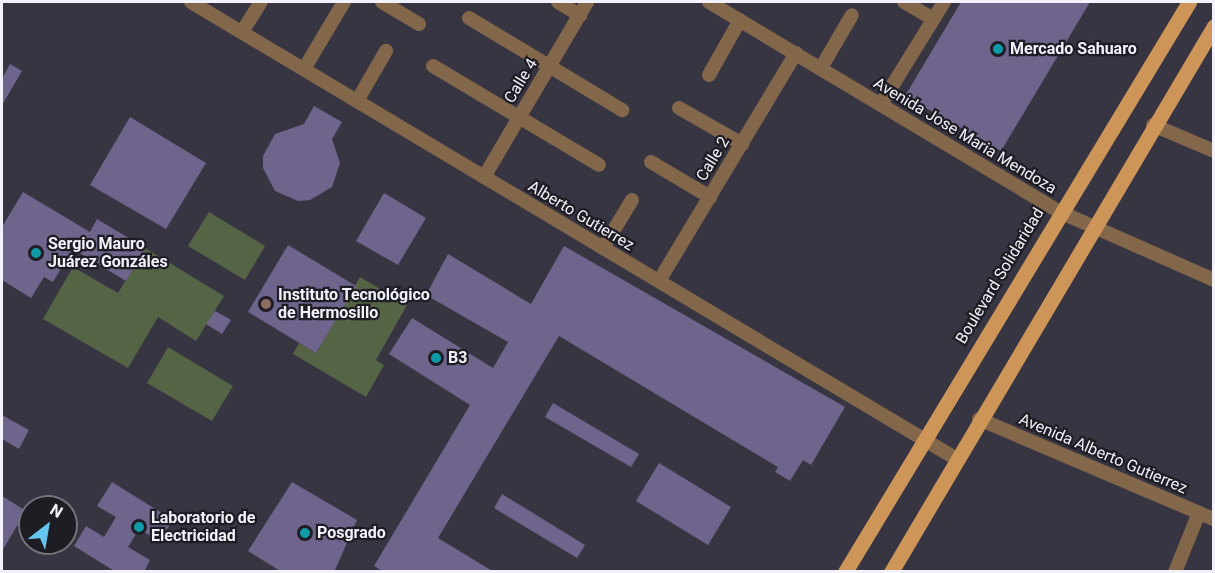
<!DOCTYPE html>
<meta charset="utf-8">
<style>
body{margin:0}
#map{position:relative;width:1215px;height:573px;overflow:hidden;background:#383543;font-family:Roboto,sans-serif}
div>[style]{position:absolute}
.green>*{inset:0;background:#546445}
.building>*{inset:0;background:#6e648c}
.minor>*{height:14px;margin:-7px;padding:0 7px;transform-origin:7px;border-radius:7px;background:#83674a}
.major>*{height:15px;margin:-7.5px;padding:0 7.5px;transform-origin:7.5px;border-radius:7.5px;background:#cd9557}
.dots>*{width:16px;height:16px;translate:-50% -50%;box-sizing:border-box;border:3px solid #1f1d24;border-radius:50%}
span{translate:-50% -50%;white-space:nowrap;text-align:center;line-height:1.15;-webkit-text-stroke:4.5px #1f1d24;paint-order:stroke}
.poi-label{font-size:16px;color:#f3f1fa;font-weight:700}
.left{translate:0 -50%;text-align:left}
.street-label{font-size:16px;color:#f3f1fa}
.frame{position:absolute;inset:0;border:3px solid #f3f1fa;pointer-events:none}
.north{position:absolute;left:18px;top:495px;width:60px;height:60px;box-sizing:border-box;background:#1f1d24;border:2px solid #74727a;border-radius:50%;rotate:31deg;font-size:16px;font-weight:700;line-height:24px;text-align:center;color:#f3f1fa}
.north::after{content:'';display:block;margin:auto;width:21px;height:27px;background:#64c5ee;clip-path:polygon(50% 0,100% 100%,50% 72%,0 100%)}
</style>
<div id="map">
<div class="green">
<div style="clip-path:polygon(209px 212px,265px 246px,245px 280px,188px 246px)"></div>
<div style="clip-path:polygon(145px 248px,224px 296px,196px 341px,158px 317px,128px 368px,43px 319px,73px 267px,118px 293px)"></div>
<div style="clip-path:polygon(360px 277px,407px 305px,376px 360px,384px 365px,366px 397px,293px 354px,299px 343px,316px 353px)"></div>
<div style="clip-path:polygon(168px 347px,233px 386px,212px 421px,147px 383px)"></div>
</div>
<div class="building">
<div style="clip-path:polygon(961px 2px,1090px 2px,1001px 151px,905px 96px)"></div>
<div style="clip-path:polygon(10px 64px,22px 71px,2px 105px,2px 79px)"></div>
<div style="clip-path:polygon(314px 106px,342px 122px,332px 139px,340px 163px,332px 187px,310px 200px,298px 201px,275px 191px,263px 168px,263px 156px,275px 134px,304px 124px)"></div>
<div style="clip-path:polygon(130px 117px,206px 163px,166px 229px,90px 185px)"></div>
<div style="clip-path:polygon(23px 192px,90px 232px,97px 219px,145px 248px,126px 281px,73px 249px,53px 282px,44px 277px,31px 298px,2px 280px,2px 227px)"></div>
<div style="clip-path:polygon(384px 193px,426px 218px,398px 265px,356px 241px)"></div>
<div style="clip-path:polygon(288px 245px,356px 286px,316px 353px,248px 312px)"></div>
<div style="clip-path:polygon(564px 246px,845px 407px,811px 465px,803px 460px,790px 481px,775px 472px,778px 467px,559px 336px,438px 538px,494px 572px,384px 572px,374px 566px,470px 405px,389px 354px,412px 318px,493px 368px,508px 342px,426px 295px,448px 254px,531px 304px)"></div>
<div style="clip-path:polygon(215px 311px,231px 320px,222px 334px,206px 324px)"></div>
<div style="clip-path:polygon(553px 403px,639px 454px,631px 467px,545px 417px)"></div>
<div style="clip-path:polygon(2px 415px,29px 430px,19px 449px,2px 439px)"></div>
<div style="clip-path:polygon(659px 463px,731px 507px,708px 545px,636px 501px)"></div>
<div style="clip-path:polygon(112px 482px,173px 520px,159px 541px,139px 529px,128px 547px,150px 560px,144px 572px,116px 572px,74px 546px,86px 526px,104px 537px,116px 517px,97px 506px)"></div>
<div style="clip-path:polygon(292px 482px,357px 520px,335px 570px,282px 572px,248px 551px)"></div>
<div style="clip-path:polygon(502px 494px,585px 545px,577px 558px,494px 508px)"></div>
<div style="clip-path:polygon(2px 496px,26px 511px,2px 551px)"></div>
</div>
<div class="minor">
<div style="left:191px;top:2px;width:890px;rotate:30.83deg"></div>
<div style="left:382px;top:2px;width:43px;rotate:30.7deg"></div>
<div style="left:558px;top:2px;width:26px;rotate:31deg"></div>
<div style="left:709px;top:2px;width:409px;rotate:30.9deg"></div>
<div style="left:1060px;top:212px;width:168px;rotate:23.8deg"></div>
<div style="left:904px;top:2px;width:34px;rotate:30deg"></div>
<div style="left:469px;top:18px;width:179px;rotate:31deg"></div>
<div style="left:242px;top:32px;width:36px;rotate:-58deg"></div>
<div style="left:433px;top:66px;width:193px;rotate:30.8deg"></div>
<div style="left:821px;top:68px;width:61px;rotate:-59.7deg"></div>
<div style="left:304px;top:69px;width:78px;rotate:-59.2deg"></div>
<div style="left:709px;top:75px;width:63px;rotate:-60.6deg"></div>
<div style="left:357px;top:101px;width:58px;rotate:-59.9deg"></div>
<div style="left:881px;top:104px;width:120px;rotate:-58.3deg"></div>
<div style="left:679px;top:108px;width:73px;rotate:29.7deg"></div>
<div style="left:1153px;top:125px;width:66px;rotate:23.1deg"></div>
<div style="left:651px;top:162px;width:69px;rotate:30.7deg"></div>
<div style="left:484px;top:177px;width:203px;rotate:-59.5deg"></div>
<div style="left:603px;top:248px;width:56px;rotate:-58.9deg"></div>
<div style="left:659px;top:281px;width:266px;rotate:-59deg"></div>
<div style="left:979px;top:419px;width:255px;rotate:23.1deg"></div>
<div style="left:1175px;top:572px;width:64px;rotate:-67.9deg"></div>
</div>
<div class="major">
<div style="left:845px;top:572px;width:666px;rotate:-58.89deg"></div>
<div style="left:891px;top:572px;width:634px;rotate:-59.39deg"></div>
</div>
<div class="dots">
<div style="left:998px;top:49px;background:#0f9aa8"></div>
<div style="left:36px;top:253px;background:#0f9aa8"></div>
<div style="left:266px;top:304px;background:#8d6e63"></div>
<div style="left:436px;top:358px;background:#0f9aa8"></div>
<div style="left:139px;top:527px;background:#0f9aa8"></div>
<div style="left:305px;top:533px;background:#0f9aa8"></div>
</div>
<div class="poi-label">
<span class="left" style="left:1010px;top:49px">Mercado Sahuaro</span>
<span class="left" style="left:48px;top:253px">Sergio Mauro<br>Juárez Gonzáles</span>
<span class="left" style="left:278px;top:304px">Instituto Tecnológico<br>de Hermosillo</span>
<span class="left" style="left:448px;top:358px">B3</span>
<span class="left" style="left:151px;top:527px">Laboratorio de<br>Electricidad</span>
<span class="left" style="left:317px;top:533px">Posgrado</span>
</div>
<div class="street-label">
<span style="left:521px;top:81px;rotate:-59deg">Calle 4</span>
<span style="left:965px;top:136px;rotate:31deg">Avenida Jose Maria Mendoza</span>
<span style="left:713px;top:159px;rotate:-59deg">Calle 2</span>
<span style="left:581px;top:216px;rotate:31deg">Alberto Gutierrez</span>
<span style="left:1000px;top:276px;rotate:-59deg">Boulevard Solidaridad</span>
<span style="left:1103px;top:454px;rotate:23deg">Avenida Alberto Gutierrez</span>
</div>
<div class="frame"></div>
<div class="north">N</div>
</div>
